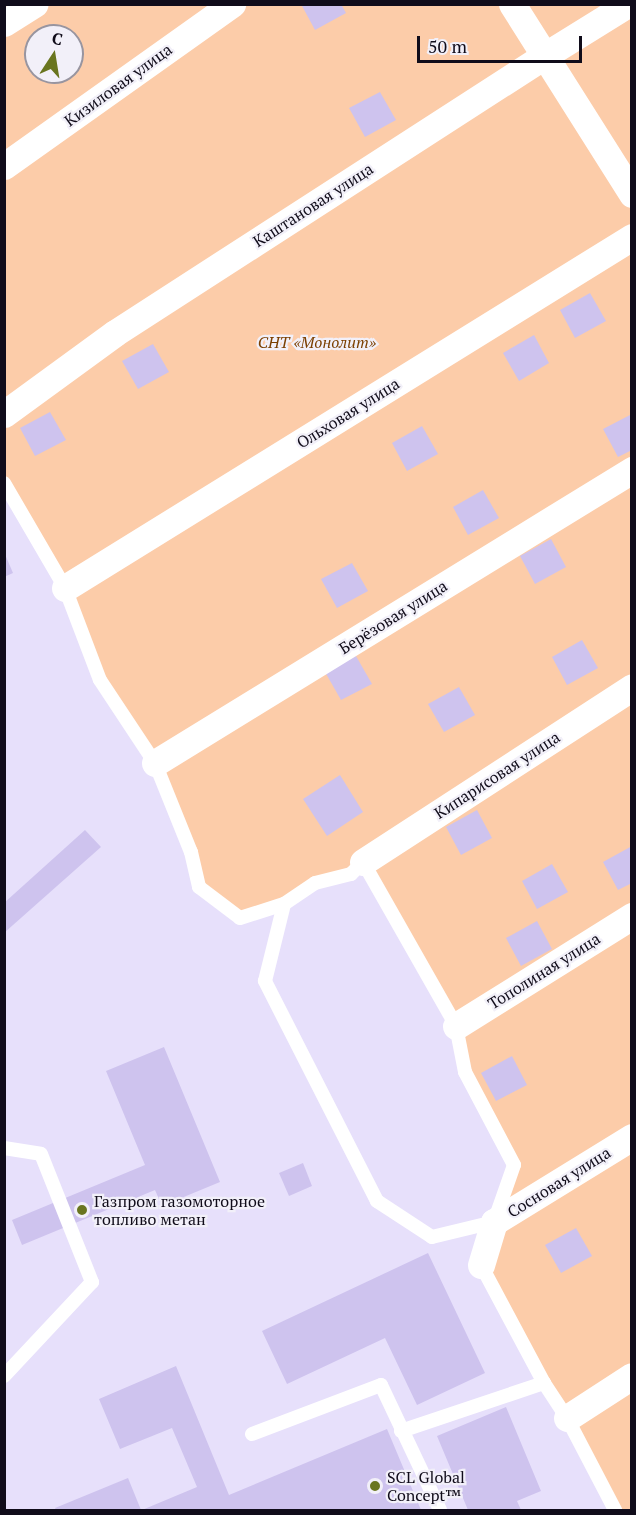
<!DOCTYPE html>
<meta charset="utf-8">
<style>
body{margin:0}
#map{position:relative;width:636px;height:1515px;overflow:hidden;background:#e7e0fb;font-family:"PT Serif",serif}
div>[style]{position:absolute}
.green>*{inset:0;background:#fccca9}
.building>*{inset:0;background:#cec3ee}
.lane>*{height:14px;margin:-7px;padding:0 7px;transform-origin:7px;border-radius:7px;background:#fff}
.street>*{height:27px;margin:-13.5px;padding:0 13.5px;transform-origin:13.5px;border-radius:13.5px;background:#fff}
.dots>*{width:16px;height:16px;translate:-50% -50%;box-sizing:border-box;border:3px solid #f2f0f9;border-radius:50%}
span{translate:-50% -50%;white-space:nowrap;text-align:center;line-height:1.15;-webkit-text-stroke:4.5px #f2f0f9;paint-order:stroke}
.street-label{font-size:16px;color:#100c1a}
.park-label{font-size:16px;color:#7b3f00;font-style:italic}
.poi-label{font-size:16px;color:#100c1a}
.left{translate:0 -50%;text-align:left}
.frame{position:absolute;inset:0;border:6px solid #100c1a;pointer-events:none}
.north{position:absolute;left:24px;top:24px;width:60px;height:60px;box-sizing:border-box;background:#f2f0f9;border:2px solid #9895a0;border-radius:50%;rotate:12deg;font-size:16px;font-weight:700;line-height:24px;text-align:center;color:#100c1a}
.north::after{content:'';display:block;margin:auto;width:21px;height:27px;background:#69751f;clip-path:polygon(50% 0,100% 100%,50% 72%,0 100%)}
.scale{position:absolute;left:417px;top:36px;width:165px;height:27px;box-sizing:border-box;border:3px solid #100c1a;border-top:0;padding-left:8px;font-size:18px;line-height:21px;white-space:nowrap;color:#100c1a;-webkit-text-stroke:4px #f2f0f9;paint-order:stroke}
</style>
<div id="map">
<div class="green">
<div style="clip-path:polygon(evenodd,4px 5px,631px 5px,631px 1510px,615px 1510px,481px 1265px,514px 1165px,465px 1072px,456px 1026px,364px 862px,240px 918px,199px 887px,154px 763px,100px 680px,65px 588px,5px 483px,4px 5px,36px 36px,72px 36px,72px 72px,36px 72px,36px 36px)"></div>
</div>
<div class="building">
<div style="clip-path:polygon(301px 4px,341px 4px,346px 13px,315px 30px)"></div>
<div style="clip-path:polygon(380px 92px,396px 120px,365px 137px,349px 108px)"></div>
<div style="clip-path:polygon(590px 293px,606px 321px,575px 338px,560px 310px)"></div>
<div style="clip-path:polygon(534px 335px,549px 363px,519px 381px,503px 353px)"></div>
<div style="clip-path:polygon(153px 344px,169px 372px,138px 389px,122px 361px)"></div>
<div style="clip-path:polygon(50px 412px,66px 440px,35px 456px,20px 428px)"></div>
<div style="clip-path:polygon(632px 414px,632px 450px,618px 457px,603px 429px)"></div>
<div style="clip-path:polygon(422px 426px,438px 454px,407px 471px,392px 443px)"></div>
<div style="clip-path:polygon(483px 490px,499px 518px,468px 535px,453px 507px)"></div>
<div style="clip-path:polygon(551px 539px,566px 567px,535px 584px,520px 556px)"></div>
<div style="clip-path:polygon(4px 552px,13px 573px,4px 577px)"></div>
<div style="clip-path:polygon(352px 563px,368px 591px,337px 608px,321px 579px)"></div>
<div style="clip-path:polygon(582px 640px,598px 668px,567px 685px,552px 657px)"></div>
<div style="clip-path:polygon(356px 656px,372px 684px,341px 700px,325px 672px)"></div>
<div style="clip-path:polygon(459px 687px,475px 715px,444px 732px,428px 704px)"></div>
<div style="clip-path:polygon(340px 775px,363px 812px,327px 836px,303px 799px)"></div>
<div style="clip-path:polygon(477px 810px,492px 838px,461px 855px,446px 827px)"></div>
<div style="clip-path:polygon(85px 830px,101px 847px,4px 933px,4px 903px)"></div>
<div style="clip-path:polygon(632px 846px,632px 883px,618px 890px,603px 862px)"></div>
<div style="clip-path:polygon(552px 864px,568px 892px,537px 909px,522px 881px)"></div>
<div style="clip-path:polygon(537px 921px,552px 949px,521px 966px,506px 938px)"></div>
<div style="clip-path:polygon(164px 1047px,220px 1182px,162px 1206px,155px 1190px,22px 1245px,12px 1220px,145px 1165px,106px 1071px)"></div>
<div style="clip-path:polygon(512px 1056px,527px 1085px,496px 1101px,481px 1073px)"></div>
<div style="clip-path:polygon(303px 1163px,312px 1186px,289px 1196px,279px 1173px)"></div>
<div style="clip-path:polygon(576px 1228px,592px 1256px,561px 1273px,545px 1245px)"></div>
<div style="clip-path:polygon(428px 1253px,485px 1373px,417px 1405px,385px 1338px,287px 1384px,262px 1331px)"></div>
<div style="clip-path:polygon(176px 1366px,229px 1495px,387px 1429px,421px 1510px,142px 1510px,197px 1487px,172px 1428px,120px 1449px,99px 1399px)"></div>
<div style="clip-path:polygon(506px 1407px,541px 1491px,517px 1501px,521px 1510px,468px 1510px,437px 1436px)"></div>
<div style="clip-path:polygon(128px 1478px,141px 1510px,56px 1510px,55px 1508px)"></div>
</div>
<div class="lane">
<div style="left:4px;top:483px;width:121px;rotate:59.8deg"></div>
<div style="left:65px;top:588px;width:98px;rotate:69.2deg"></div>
<div style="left:100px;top:680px;width:100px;rotate:56.5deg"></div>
<div style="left:155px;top:763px;width:96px;rotate:68deg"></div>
<div style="left:191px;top:852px;width:36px;rotate:77deg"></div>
<div style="left:199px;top:887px;width:51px;rotate:37.1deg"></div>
<div style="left:240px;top:918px;width:46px;rotate:-17.7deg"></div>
<div style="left:284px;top:904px;width:37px;rotate:-34deg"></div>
<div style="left:315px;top:883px;width:37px;rotate:-14deg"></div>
<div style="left:351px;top:874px;width:17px;rotate:-45deg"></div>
<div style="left:363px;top:862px;width:189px;rotate:60.4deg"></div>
<div style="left:456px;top:1026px;width:47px;rotate:78.9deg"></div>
<div style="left:465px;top:1072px;width:105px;rotate:62.2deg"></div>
<div style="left:514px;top:1165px;width:60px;rotate:109.3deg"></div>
<div style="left:494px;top:1222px;width:64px;rotate:166.4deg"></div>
<div style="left:432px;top:1237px;width:66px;rotate:-146.8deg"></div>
<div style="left:377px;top:1201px;width:247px;rotate:-117deg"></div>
<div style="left:265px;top:981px;width:79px;rotate:-76.1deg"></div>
<div style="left:4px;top:1148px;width:37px;rotate:9deg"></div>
<div style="left:41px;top:1154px;width:138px;rotate:68.3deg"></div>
<div style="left:92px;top:1282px;width:129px;rotate:133.1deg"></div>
<div style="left:481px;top:1265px;width:134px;rotate:61.9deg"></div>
<div style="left:544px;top:1383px;width:42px;rotate:56.7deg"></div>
<div style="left:567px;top:1418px;width:104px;rotate:62.4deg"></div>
<div style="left:401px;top:1431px;width:151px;rotate:-18.6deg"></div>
<div style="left:252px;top:1434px;width:138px;rotate:-20.8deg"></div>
<div style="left:381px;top:1385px;width:138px;rotate:64.7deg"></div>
</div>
<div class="street">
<div style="left:512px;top:4px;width:225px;rotate:57.7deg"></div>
<div style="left:4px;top:23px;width:36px;rotate:-32deg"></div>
<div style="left:4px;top:166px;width:280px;rotate:-35.4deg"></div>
<div style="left:4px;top:414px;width:137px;rotate:-36.1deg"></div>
<div style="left:115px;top:333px;width:511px;rotate:-32.85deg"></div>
<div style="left:544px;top:56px;width:99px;rotate:-31.8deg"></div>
<div style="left:65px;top:588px;width:667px;rotate:-31.76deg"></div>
<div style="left:155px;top:763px;width:560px;rotate:-31.56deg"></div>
<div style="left:363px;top:862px;width:321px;rotate:-33deg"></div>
<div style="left:456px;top:1026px;width:208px;rotate:-32deg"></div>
<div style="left:481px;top:1265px;width:45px;rotate:-73.2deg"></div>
<div style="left:494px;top:1222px;width:162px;rotate:-31.6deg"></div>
<div style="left:567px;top:1418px;width:77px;rotate:-32.9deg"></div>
</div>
<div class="dots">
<div style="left:82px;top:1210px;background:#69751f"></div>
<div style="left:375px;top:1486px;background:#69751f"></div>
</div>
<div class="street-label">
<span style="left:118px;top:85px;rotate:-36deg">Кизиловая улица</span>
<span style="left:313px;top:205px;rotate:-33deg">Каштановая улица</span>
<span style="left:348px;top:413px;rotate:-32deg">Ольховая улица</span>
<span style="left:393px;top:617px;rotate:-32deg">Берёзовая улица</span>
<span style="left:497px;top:775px;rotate:-33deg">Кипарисовая улица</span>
<span style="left:544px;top:971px;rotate:-32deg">Тополиная улица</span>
<span style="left:559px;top:1182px;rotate:-32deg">Сосновая улица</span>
</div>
<div class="park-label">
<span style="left:317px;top:342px">СНТ «Монолит»</span>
</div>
<div class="poi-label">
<span class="left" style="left:94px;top:1210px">Газпром газомоторное<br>топливо метан</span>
<span class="left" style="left:387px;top:1486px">SCL Global<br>Concept™</span>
</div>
<div class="frame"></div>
<div class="north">С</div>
<div class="scale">50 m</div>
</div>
